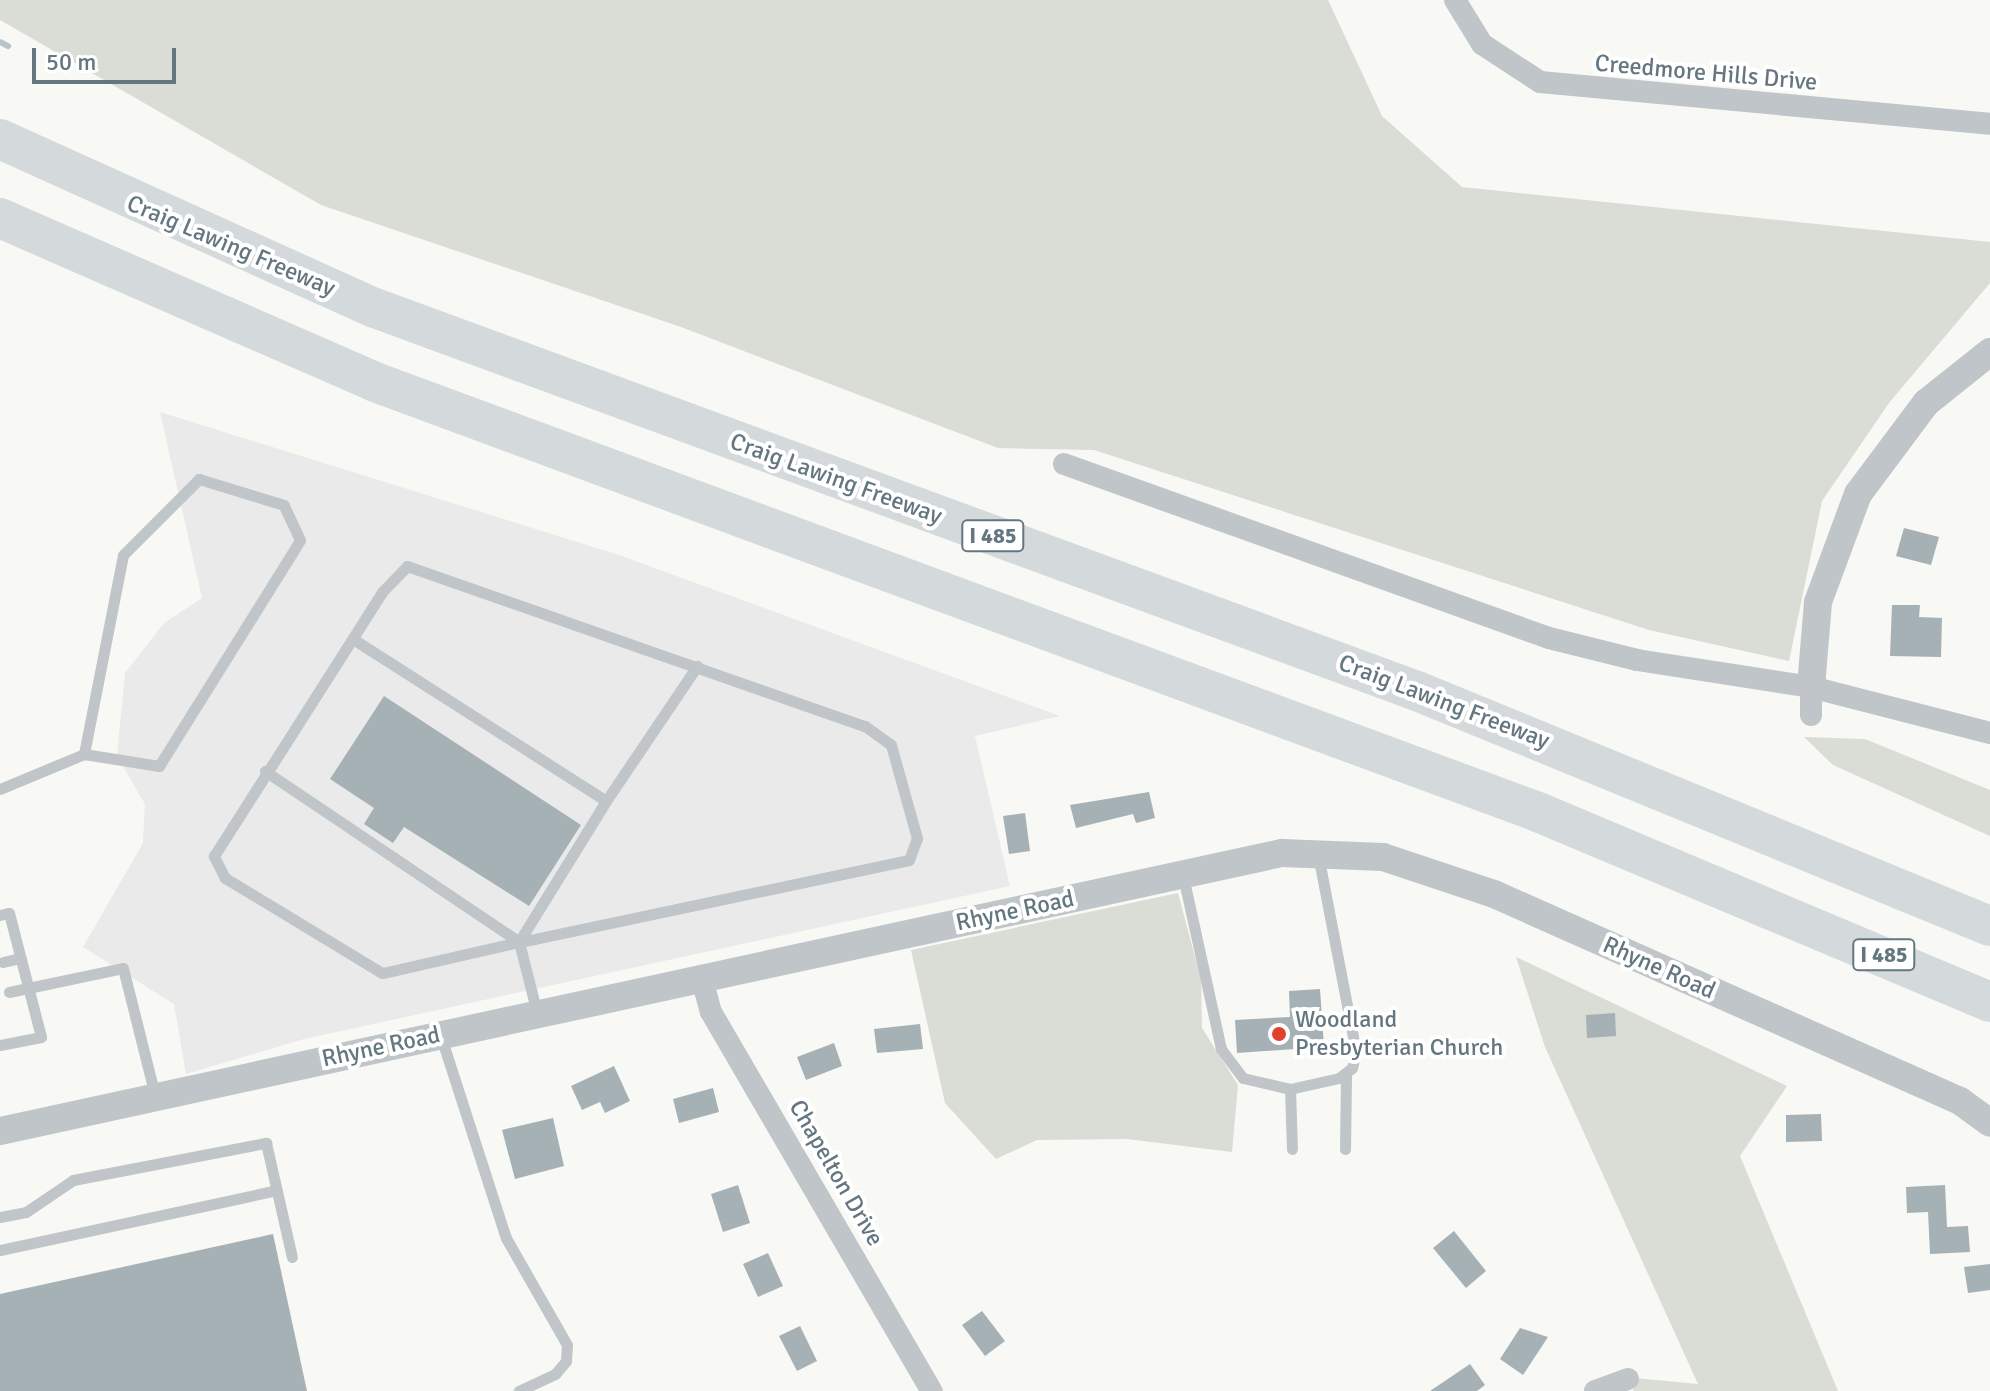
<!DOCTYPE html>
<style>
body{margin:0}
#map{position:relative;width:1990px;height:1391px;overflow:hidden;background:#f8f8f5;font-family:Signika,sans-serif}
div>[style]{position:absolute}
.built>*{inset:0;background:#e9eae9}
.green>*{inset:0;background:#d9ddd5}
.stream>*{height:6px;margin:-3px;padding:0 3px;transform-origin:3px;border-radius:3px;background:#b7c5c8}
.building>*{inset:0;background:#a6b1b5}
.service>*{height:11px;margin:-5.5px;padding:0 5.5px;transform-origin:5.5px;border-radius:5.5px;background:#bfc5c8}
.minor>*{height:22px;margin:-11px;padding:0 11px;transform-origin:11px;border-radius:11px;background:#bfc5c8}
.tertiary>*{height:28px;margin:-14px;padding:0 14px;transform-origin:14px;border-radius:14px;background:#bfc5c8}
.motorway>*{height:40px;margin:-20px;padding:0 20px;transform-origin:20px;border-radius:20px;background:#d4d9dc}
.dots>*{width:22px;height:22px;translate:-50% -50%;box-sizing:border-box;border:4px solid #fff;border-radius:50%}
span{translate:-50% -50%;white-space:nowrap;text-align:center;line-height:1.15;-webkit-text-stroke:8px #fff;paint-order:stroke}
.shield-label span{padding:2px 6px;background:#fff;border:2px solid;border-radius:6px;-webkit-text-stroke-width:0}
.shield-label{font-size:22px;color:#647780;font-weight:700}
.street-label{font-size:24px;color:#647780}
.poi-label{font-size:24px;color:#647780}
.left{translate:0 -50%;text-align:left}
.scale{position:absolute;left:32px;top:48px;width:144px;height:36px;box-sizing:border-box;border:4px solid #647780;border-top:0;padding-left:10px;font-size:24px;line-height:28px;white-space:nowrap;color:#647780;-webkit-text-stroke:6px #fff;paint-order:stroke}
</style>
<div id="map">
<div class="built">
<div style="clip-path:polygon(160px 412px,619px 555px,1060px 716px,975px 736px,1010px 886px,304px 1039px,186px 1074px,174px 1004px,83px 947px,143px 843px,145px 804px,117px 756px,125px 673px,164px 623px,202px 598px)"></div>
</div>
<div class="green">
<div style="clip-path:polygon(0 0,1328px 0,1382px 116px,1462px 187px,1990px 242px,1990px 283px,1889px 403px,1822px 501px,1789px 661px,1649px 630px,1094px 450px,998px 448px,681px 327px,321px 205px,0 20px)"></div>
<div style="clip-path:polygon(1804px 737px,1865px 739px,1990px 790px,1990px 836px,1833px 765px)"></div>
<div style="clip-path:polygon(1178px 893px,1201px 979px,1202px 1028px,1238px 1085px,1232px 1152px,1127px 1139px,1037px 1140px,996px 1159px,945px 1103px,911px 950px)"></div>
<div style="clip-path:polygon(1516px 957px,1787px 1086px,1740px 1156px,1838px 1391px,1633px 1391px,1635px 1378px,1698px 1384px,1545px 1047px)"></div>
</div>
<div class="stream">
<div style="left:0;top:42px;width:9px;rotate:27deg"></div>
</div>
<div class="building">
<div style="clip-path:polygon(1904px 528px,1939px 537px,1931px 565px,1896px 556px)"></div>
<div style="clip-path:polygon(1892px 605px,1920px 605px,1919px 617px,1942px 618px,1941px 657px,1890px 656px)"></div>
<div style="clip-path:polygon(384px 696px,581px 825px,529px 906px,404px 827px,393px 843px,364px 824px,374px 808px,330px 779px)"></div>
<div style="clip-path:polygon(1149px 792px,1155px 818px,1136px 823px,1133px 814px,1076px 828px,1070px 805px)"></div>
<div style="clip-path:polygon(1025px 813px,1030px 851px,1009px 854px,1003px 816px)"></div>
<div style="clip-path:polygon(1320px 989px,1324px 1047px,1237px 1053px,1235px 1020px,1290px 1017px,1289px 991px)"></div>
<div style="clip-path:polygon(1615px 1013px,1616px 1036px,1587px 1038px,1586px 1015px)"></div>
<div style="clip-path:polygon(920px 1024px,923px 1049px,877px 1053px,874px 1029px)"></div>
<div style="clip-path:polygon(834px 1043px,842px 1066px,806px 1080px,797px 1057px)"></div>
<div style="clip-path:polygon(614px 1066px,630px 1101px,605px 1113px,600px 1102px,582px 1110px,571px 1086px)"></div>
<div style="clip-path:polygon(713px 1088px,719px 1112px,679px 1123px,673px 1099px)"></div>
<div style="clip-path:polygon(1821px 1114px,1822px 1141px,1786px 1142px,1786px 1115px)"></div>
<div style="clip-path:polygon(553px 1118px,564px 1166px,515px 1179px,502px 1130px)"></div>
<div style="clip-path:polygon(738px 1185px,750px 1223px,723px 1232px,711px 1194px)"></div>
<div style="clip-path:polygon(1945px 1185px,1947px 1227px,1968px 1226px,1970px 1252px,1930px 1254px,1928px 1212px,1907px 1213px,1906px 1187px)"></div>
<div style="clip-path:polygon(1454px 1231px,1486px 1271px,1466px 1288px,1433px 1248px)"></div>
<div style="clip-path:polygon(273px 1234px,307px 1391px,0 1391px,0 1294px)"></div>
<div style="clip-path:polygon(768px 1253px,783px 1286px,758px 1297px,743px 1264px)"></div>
<div style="clip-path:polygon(1990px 1264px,1990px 1290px,1968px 1293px,1964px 1267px)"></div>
<div style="clip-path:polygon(982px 1311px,1005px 1341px,985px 1356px,962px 1325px)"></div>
<div style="clip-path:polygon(800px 1326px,817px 1361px,797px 1371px,779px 1336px)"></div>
<div style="clip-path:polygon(1520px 1328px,1548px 1337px,1523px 1375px,1500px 1359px)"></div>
<div style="clip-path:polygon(1470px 1364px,1485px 1385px,1477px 1391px,1430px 1391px)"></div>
</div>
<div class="service">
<div style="left:353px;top:639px;width:300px;rotate:32.6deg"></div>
<div style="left:606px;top:801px;width:166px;rotate:121.7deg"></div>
<div style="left:519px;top:942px;width:140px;rotate:167.2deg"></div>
<div style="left:382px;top:973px;width:184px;rotate:-148.8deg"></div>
<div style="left:225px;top:878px;width:25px;rotate:-117deg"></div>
<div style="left:214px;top:856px;width:313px;rotate:-57.5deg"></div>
<div style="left:382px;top:592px;width:36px;rotate:-46deg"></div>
<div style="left:407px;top:566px;width:485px;rotate:19.3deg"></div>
<div style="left:865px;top:726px;width:32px;rotate:36deg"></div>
<div style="left:891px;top:745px;width:97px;rotate:74.4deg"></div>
<div style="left:917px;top:838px;width:23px;rotate:110deg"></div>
<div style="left:909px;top:860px;width:399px;rotate:168.1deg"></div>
<div style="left:265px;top:771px;width:306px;rotate:33.9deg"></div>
<div style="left:519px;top:942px;width:73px;rotate:75.8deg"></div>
<div style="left:0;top:789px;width:91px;rotate:-22.6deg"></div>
<div style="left:84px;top:754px;width:76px;rotate:9.1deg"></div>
<div style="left:159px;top:766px;width:266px;rotate:-58deg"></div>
<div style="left:300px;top:540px;width:38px;rotate:-115deg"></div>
<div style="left:284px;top:505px;width:89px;rotate:-163deg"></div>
<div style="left:199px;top:479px;width:107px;rotate:135deg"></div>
<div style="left:123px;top:555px;width:203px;rotate:101.1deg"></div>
<div style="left:606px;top:801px;width:163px;rotate:-56deg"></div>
<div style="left:1183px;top:876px;width:177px;rotate:77.6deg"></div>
<div style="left:1221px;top:1049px;width:36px;rotate:53deg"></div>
<div style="left:1243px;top:1078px;width:48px;rotate:13.2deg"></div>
<div style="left:1290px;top:1089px;width:50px;rotate:-12.7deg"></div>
<div style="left:1339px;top:1078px;width:16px;rotate:-38deg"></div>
<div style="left:1352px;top:1068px;width:16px;rotate:-76deg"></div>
<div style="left:1356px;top:1052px;width:201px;rotate:-100.9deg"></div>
<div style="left:0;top:915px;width:9px;rotate:-13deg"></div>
<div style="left:9px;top:913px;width:128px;rotate:75.5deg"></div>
<div style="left:41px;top:1037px;width:42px;rotate:169deg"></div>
<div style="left:3px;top:962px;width:18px;rotate:-13deg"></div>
<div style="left:9px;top:992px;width:116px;rotate:-11.9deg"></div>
<div style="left:123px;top:968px;width:131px;rotate:75.9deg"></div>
<div style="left:441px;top:1037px;width:211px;rotate:72.1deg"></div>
<div style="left:506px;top:1238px;width:123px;rotate:60.3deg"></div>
<div style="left:567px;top:1345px;width:16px;rotate:94deg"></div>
<div style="left:566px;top:1361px;width:17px;rotate:130deg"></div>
<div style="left:555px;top:1374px;width:40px;rotate:155deg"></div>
<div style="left:1290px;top:1089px;width:60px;rotate:88.1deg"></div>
<div style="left:1345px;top:1149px;width:76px;rotate:-89.2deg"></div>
<div style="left:0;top:1217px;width:26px;rotate:-11deg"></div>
<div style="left:26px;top:1212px;width:57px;rotate:-34.2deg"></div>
<div style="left:73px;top:1180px;width:197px;rotate:-10.9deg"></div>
<div style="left:266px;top:1143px;width:117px;rotate:77.2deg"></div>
<div style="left:0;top:1250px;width:283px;rotate:-12.2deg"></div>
</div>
<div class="minor">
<div style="left:1455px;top:0;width:52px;rotate:58.5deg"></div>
<div style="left:1482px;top:44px;width:69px;rotate:33.2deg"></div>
<div style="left:1540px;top:82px;width:452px;rotate:5.3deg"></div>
<div style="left:1064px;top:464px;width:515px;rotate:19.74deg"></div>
<div style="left:1549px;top:638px;width:91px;rotate:14deg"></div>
<div style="left:1637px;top:660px;width:176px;rotate:8.8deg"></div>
<div style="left:1811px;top:687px;width:185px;rotate:14.4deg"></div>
<div style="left:1811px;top:687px;width:28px;rotate:90deg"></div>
<div style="left:702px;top:979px;width:34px;rotate:75deg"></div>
<div style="left:711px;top:1012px;width:439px;rotate:59.8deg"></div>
<div style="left:1595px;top:1391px;width:35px;rotate:-20deg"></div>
</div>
<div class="tertiary">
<div style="left:1811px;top:687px;width:85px;rotate:-85.3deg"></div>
<div style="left:1818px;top:602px;width:115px;rotate:-69.7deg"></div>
<div style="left:1858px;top:494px;width:114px;rotate:-53.2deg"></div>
<div style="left:1926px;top:403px;width:82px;rotate:-38.6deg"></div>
<div style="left:0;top:1131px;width:1312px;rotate:-12.24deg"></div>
<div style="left:1282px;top:853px;width:101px;rotate:2.3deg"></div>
<div style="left:1383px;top:857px;width:117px;rotate:18.4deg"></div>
<div style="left:1494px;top:894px;width:510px;rotate:23.95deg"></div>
<div style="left:1960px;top:1101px;width:37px;rotate:36deg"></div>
</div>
<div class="motorway">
<div style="left:0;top:139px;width:411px;rotate:24.3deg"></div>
<div style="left:375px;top:308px;width:1110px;rotate:20.18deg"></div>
<div style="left:1417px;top:691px;width:619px;rotate:22.3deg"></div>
<div style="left:0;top:218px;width:409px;rotate:23.6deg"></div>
<div style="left:375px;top:382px;width:1240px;rotate:20.29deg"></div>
<div style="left:1538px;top:812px;width:490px;rotate:22.8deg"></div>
</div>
<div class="dots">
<div style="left:1279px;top:1034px;background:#e0422e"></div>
</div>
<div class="shield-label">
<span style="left:993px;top:536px">I 485</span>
<span style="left:1884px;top:955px">I 485</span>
</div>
<div class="street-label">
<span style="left:1706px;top:73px;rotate:5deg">Creedmore Hills Drive</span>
<span style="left:231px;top:246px;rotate:23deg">Craig Lawing Freeway</span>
<span style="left:836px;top:479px;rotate:20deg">Craig Lawing Freeway</span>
<span style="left:1444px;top:702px;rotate:21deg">Craig Lawing Freeway</span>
<span style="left:1015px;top:911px;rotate:-12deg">Rhyne Road</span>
<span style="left:1659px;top:968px;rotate:24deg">Rhyne Road</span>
<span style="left:381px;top:1047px;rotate:-12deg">Rhyne Road</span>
<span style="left:836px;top:1173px;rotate:60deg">Chapelton Drive</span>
</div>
<div class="poi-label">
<span class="left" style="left:1295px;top:1034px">Woodland<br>Presbyterian Church</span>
</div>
<div class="scale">50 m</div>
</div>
